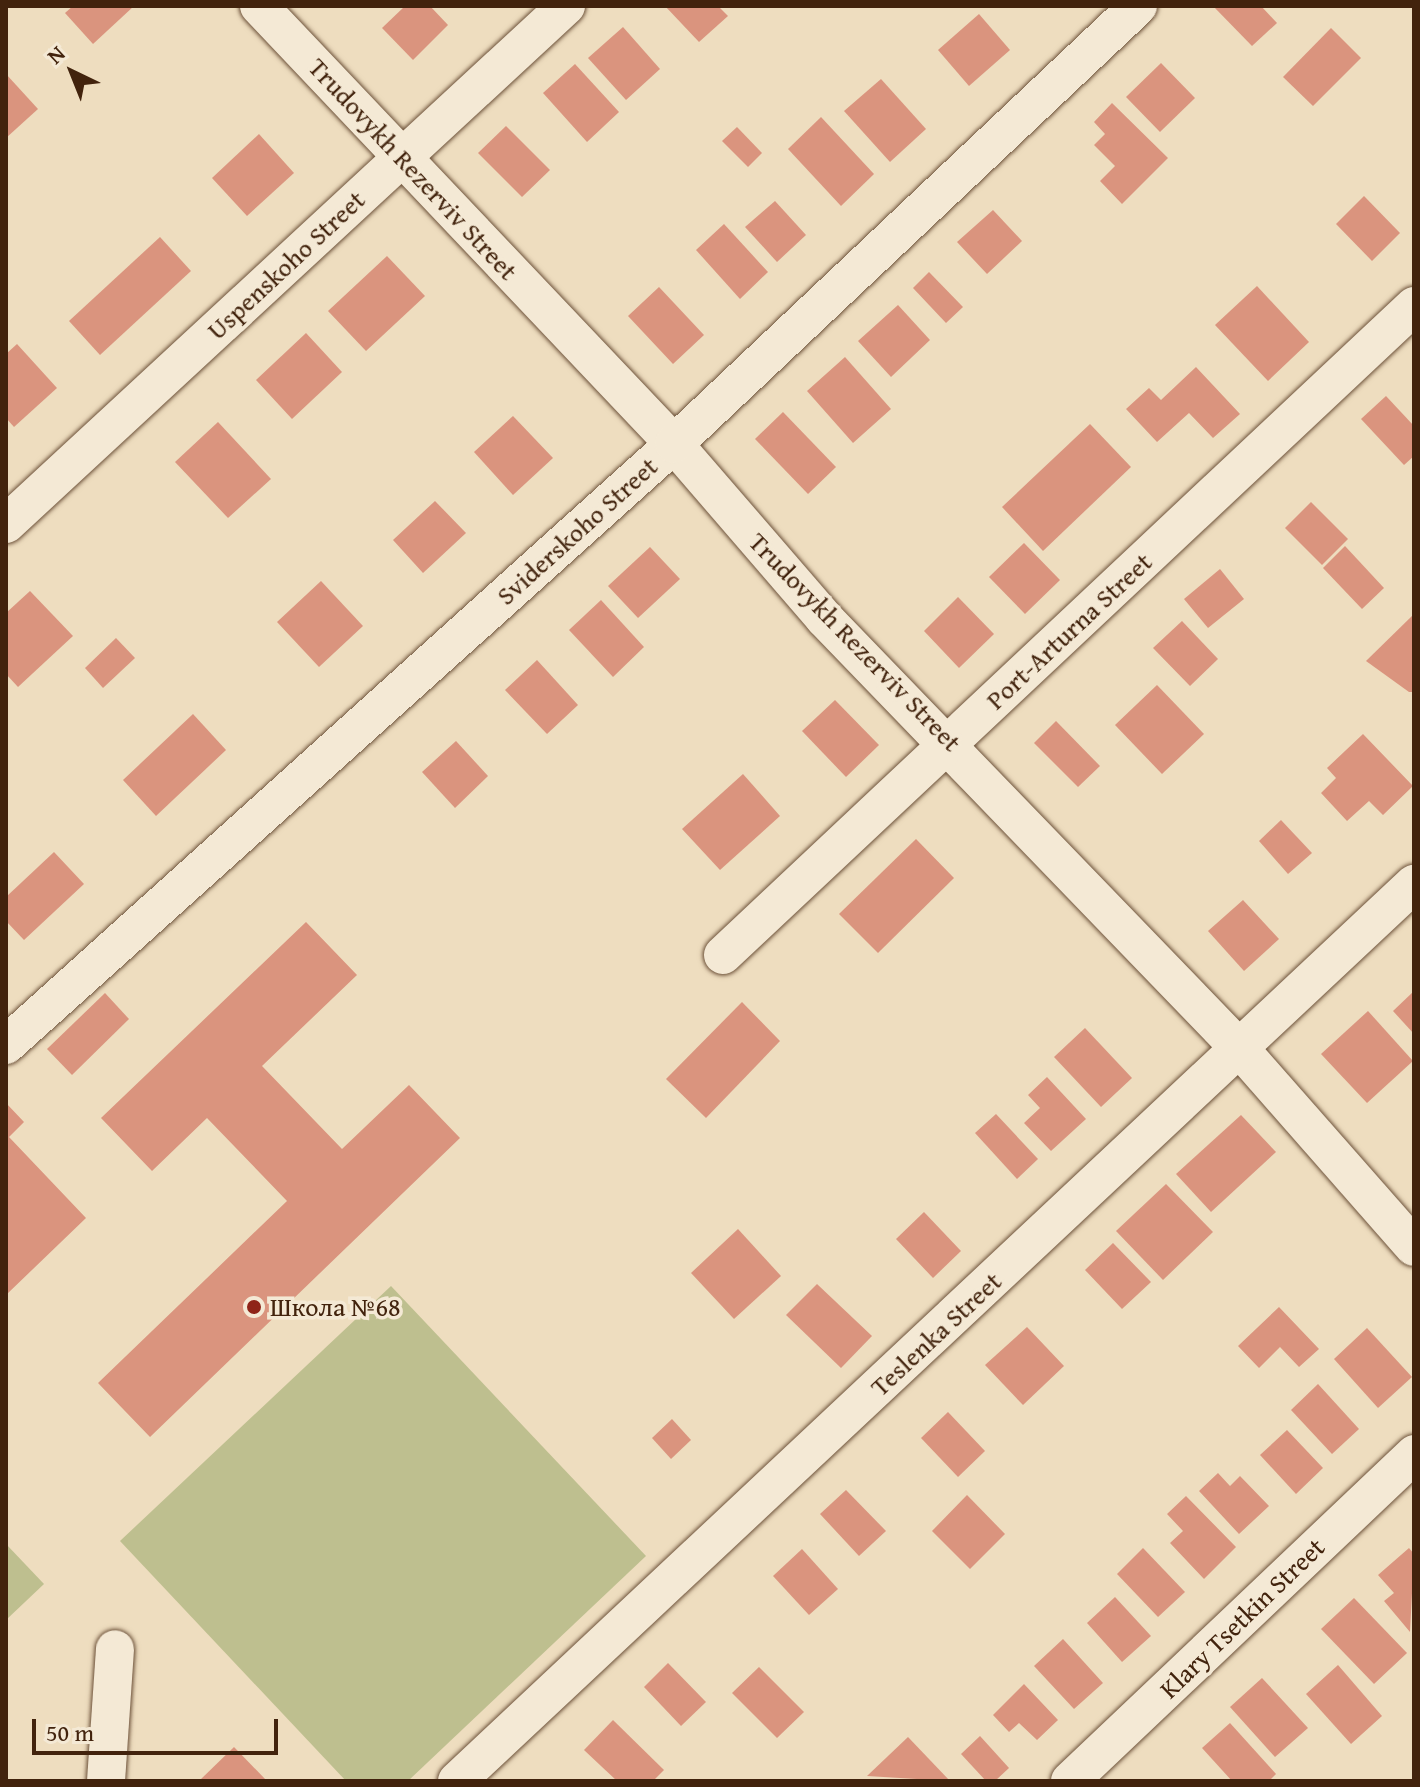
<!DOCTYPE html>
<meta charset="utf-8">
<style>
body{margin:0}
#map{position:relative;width:1420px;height:1787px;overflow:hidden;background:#eeddbf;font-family:"Gentium Book Plus",serif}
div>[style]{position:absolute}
.green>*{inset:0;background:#bebf8f}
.building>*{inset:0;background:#da947e}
.roads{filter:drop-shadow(0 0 2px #6d523a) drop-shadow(0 0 2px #6d523a)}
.minor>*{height:38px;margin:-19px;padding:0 19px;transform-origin:19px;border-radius:19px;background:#f4e9d5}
.dots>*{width:22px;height:22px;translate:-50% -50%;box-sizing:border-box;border:4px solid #f4e9d5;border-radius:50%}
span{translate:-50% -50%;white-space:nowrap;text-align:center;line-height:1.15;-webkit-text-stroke:7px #f4e9d5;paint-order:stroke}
.street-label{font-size:26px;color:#42230d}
.poi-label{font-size:26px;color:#42230d}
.left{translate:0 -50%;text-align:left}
.frame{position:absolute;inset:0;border:8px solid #42230d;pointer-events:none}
.north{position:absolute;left:32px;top:32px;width:80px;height:80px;-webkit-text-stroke:6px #f4e9d5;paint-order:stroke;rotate:317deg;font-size:22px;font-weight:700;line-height:32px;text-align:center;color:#42230d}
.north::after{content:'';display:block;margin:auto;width:28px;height:36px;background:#42230d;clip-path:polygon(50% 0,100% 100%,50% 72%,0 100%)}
.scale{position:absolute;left:32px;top:1719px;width:246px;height:36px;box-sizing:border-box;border:4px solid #42230d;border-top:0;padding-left:10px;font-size:24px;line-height:28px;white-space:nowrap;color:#42230d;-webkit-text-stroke:6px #f4e9d5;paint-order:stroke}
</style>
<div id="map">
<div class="green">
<div style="clip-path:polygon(391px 1286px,646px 1556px,408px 1781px,346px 1781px,120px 1541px)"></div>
<div style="clip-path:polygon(6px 1544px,44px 1584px,6px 1620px)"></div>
</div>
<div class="building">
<div style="clip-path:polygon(73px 6px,134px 6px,93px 44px,65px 13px)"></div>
<div style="clip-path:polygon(405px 6px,430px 6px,448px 25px,413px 60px,382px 28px)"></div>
<div style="clip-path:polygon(665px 6px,718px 6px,728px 16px,699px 42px)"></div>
<div style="clip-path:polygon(1213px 6px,1261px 6px,1277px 23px,1252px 46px)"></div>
<div style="clip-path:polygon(979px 14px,1010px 50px,969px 86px,938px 50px)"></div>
<div style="clip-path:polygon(623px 27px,660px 69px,626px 100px,588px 58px)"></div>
<div style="clip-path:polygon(1331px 28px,1361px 58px,1313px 106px,1283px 77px)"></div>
<div style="clip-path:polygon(1161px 63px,1195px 98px,1160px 132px,1126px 97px)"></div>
<div style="clip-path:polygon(575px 64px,619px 112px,587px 142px,543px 93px)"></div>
<div style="clip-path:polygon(6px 74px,38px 109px,6px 138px)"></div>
<div style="clip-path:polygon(881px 79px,926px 129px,890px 162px,844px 111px)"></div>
<div style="clip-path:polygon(1112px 103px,1168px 158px,1122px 204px,1100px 181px,1115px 166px,1094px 145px,1105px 134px,1094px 122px)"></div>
<div style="clip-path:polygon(821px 117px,874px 174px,841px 206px,788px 149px)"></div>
<div style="clip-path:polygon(506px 126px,550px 170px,522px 197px,478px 153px)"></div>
<div style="clip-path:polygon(737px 127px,762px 153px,748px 167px,722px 141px)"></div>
<div style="clip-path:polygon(259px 134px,294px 173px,247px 216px,212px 178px)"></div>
<div style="clip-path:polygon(1364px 196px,1400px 233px,1372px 261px,1336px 224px)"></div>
<div style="clip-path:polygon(775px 201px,806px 235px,777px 262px,745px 227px)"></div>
<div style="clip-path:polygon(993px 210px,1022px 241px,987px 274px,957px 242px)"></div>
<div style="clip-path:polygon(724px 224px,768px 272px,740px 299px,696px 250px)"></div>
<div style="clip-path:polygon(160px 237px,191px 271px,100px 355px,69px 321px)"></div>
<div style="clip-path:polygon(387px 256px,425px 296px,366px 351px,328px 311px)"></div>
<div style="clip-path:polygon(929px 272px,963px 307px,946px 323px,913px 288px)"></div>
<div style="clip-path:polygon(1257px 286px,1309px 342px,1268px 381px,1215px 325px)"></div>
<div style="clip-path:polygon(659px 287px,704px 335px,673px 364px,628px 316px)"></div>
<div style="clip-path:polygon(898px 305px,930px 340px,891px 377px,858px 341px)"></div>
<div style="clip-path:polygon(306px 333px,342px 372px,292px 419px,256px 380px)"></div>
<div style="clip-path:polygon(17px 344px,57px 388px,14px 427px,6px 418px,6px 354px)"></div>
<div style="clip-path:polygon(845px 357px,891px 409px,853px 443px,807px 391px)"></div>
<div style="clip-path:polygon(1196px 367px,1240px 414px,1213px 438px,1189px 413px,1157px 442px,1126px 409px,1149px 388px,1161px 400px)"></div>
<div style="clip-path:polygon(1386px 396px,1414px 426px,1414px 456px,1404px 465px,1361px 419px)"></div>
<div style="clip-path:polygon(783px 412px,836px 467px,808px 494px,755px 439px)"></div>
<div style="clip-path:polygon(513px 416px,553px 458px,513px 495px,474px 452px)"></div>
<div style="clip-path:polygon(218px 422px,271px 479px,228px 518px,175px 462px)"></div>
<div style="clip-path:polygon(1090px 424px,1131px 467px,1043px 551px,1002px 507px)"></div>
<div style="clip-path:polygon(435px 501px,466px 533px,423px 573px,393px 540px)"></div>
<div style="clip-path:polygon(1311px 502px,1348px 539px,1322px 565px,1285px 528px)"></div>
<div style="clip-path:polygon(1024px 543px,1060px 580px,1025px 614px,989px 577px)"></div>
<div style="clip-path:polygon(1345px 546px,1384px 588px,1362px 609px,1323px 568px)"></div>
<div style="clip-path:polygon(650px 547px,680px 579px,638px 618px,608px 586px)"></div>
<div style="clip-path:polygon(1220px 569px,1244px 599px,1208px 628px,1184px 599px)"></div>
<div style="clip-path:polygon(321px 581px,363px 626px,319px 667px,277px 622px)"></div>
<div style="clip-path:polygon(30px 591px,73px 636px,18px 687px,6px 674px,6px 613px)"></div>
<div style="clip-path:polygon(958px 597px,994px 634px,959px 668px,924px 631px)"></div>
<div style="clip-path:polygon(601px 600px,644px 647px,613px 677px,569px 630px)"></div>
<div style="clip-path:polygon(1414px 614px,1414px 692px,1409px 692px,1366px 661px)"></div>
<div style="clip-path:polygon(1182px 621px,1218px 659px,1190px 686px,1153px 648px)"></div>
<div style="clip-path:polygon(116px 638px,135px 658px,103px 688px,85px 668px)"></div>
<div style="clip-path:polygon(537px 660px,578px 705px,547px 734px,505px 690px)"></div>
<div style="clip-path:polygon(1157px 685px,1204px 734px,1162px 774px,1115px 725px)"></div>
<div style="clip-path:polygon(835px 700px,879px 745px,846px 777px,802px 731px)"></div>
<div style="clip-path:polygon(193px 714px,226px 750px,156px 816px,123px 780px)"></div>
<div style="clip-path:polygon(1056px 721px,1100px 766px,1078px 787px,1034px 743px)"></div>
<div style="clip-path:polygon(1363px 734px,1413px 786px,1383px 815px,1369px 801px,1347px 821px,1321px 793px,1336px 778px,1327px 768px)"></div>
<div style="clip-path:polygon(456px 741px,488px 776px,455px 808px,422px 772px)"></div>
<div style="clip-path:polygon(743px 774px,780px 816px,720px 870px,682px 829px)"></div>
<div style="clip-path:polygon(1281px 820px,1312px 853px,1288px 874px,1259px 841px)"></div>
<div style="clip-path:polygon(916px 839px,954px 878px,878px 953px,839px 914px)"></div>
<div style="clip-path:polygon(54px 852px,84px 884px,24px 940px,6px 921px,6px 897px)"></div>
<div style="clip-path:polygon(1243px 900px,1279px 939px,1244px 971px,1208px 931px)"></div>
<div style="clip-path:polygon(306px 922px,357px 975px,262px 1066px,342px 1149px,409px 1085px,460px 1138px,150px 1437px,98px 1383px,287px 1201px,207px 1118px,152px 1171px,101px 1118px)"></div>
<div style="clip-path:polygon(1414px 991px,1414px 1034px,1393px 1011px)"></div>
<div style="clip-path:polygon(105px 993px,129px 1019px,72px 1075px,47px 1049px)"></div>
<div style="clip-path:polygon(742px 1002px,780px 1041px,706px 1118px,666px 1079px)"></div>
<div style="clip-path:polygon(1368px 1011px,1413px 1061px,1367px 1103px,1321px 1054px)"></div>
<div style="clip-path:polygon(1085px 1028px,1132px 1078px,1101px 1107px,1054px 1057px)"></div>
<div style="clip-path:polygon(1047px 1077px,1086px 1119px,1051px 1151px,1024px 1123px,1040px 1108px,1028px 1095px)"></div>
<div style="clip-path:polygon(6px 1103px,24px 1122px,9px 1137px,86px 1218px,6px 1295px)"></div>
<div style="clip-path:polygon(996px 1114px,1038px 1159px,1017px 1179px,975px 1133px)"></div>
<div style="clip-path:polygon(1241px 1115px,1276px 1152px,1211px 1212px,1176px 1174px)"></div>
<div style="clip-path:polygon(1166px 1184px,1213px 1232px,1163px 1280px,1116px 1231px)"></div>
<div style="clip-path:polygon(924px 1212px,961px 1251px,933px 1278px,896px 1239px)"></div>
<div style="clip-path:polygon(738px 1229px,781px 1276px,734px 1319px,691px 1273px)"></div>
<div style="clip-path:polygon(1113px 1243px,1151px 1282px,1122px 1309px,1085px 1270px)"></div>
<div style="clip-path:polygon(817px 1284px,872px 1336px,841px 1368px,786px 1315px)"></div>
<div style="clip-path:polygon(1279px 1307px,1319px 1349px,1299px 1367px,1280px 1347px,1259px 1368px,1238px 1346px)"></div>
<div style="clip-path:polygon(1027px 1327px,1064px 1366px,1023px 1405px,985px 1365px)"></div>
<div style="clip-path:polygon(1367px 1328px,1412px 1377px,1378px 1408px,1334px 1359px)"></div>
<div style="clip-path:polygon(1318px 1384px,1359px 1429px,1332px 1454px,1291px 1410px)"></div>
<div style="clip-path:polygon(948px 1412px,985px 1451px,958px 1477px,921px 1438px)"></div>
<div style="clip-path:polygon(672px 1419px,691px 1440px,671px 1459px,652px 1438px)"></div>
<div style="clip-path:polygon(1287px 1430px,1323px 1468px,1296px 1494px,1260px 1455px)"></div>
<div style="clip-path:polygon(1218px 1473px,1230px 1486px,1240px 1476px,1269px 1506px,1239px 1534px,1199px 1491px)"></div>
<div style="clip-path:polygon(846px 1490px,886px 1531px,859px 1556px,820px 1514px)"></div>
<div style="clip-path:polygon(967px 1495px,1005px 1534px,970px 1569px,932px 1531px)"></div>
<div style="clip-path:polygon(1186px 1496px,1236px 1547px,1204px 1579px,1170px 1543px,1183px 1531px,1167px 1514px)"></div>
<div style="clip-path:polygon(1143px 1548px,1185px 1592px,1158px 1617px,1117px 1574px)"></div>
<div style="clip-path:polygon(1409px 1548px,1414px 1554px,1410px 1632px,1384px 1601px,1394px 1593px,1378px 1575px)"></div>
<div style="clip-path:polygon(802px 1549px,838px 1589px,809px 1615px,773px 1576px)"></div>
<div style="clip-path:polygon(1115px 1597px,1151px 1636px,1122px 1662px,1087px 1623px)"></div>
<div style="clip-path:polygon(1354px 1598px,1407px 1653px,1374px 1684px,1321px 1629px)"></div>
<div style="clip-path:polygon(1063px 1639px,1103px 1683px,1074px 1709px,1034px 1666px)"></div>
<div style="clip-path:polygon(668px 1663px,706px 1702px,681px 1726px,644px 1687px)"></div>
<div style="clip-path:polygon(1338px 1665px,1382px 1716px,1351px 1744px,1306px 1694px)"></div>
<div style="clip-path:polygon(759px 1667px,804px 1712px,777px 1738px,732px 1693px)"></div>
<div style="clip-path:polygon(1262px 1678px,1308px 1728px,1275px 1757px,1230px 1707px)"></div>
<div style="clip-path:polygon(1024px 1684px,1058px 1720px,1037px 1740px,1019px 1723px,1009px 1732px,993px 1715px)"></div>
<div style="clip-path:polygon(613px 1720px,664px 1770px,653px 1781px,617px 1781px,584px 1750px)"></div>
<div style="clip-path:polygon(1230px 1723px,1276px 1774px,1269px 1781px,1232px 1781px,1202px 1748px)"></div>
<div style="clip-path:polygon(980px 1736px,1009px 1768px,995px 1781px,986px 1781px,961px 1754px)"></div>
<div style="clip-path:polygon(908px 1737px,950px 1781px,867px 1776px)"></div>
<div style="clip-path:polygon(234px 1747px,267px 1781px,199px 1781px)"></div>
</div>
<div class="roads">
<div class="minor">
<div style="left:259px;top:6px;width:603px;rotate:46.54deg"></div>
<div style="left:674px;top:444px;width:230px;rotate:49.2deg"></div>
<div style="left:824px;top:618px;width:600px;rotate:46.01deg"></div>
<div style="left:1241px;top:1050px;width:262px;rotate:48.7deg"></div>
<div style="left:6px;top:524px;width:763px;rotate:-42.77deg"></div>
<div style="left:723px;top:955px;width:948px;rotate:-43.2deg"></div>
<div style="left:6px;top:1045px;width:899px;rotate:-41.98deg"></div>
<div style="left:674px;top:444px;width:638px;rotate:-43.35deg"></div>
<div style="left:106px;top:1781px;width:132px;rotate:-86.1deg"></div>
<div style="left:457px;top:1781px;width:1312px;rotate:-43.15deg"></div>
<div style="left:1070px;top:1781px;width:475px;rotate:-43.5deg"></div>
</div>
</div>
<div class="dots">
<div style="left:254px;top:1307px;background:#8f2418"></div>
</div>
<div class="street-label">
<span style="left:413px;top:169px;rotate:47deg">Trudovykh Rezerviv Street</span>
<span style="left:286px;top:265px;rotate:-43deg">Uspenskoho Street</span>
<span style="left:577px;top:531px;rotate:-42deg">Sviderskoho Street</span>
<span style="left:1069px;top:631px;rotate:-43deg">Port-Arturna Street</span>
<span style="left:855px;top:642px;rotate:46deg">Trudovykh Rezerviv Street</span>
<span style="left:936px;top:1334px;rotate:-43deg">Teslenka Street</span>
<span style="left:1242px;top:1618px;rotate:-44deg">Klary Tsetkin Street</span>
</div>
<div class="poi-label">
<span class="left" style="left:270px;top:1307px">Школа №68</span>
</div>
<div class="frame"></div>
<div class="north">N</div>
<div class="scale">50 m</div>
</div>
